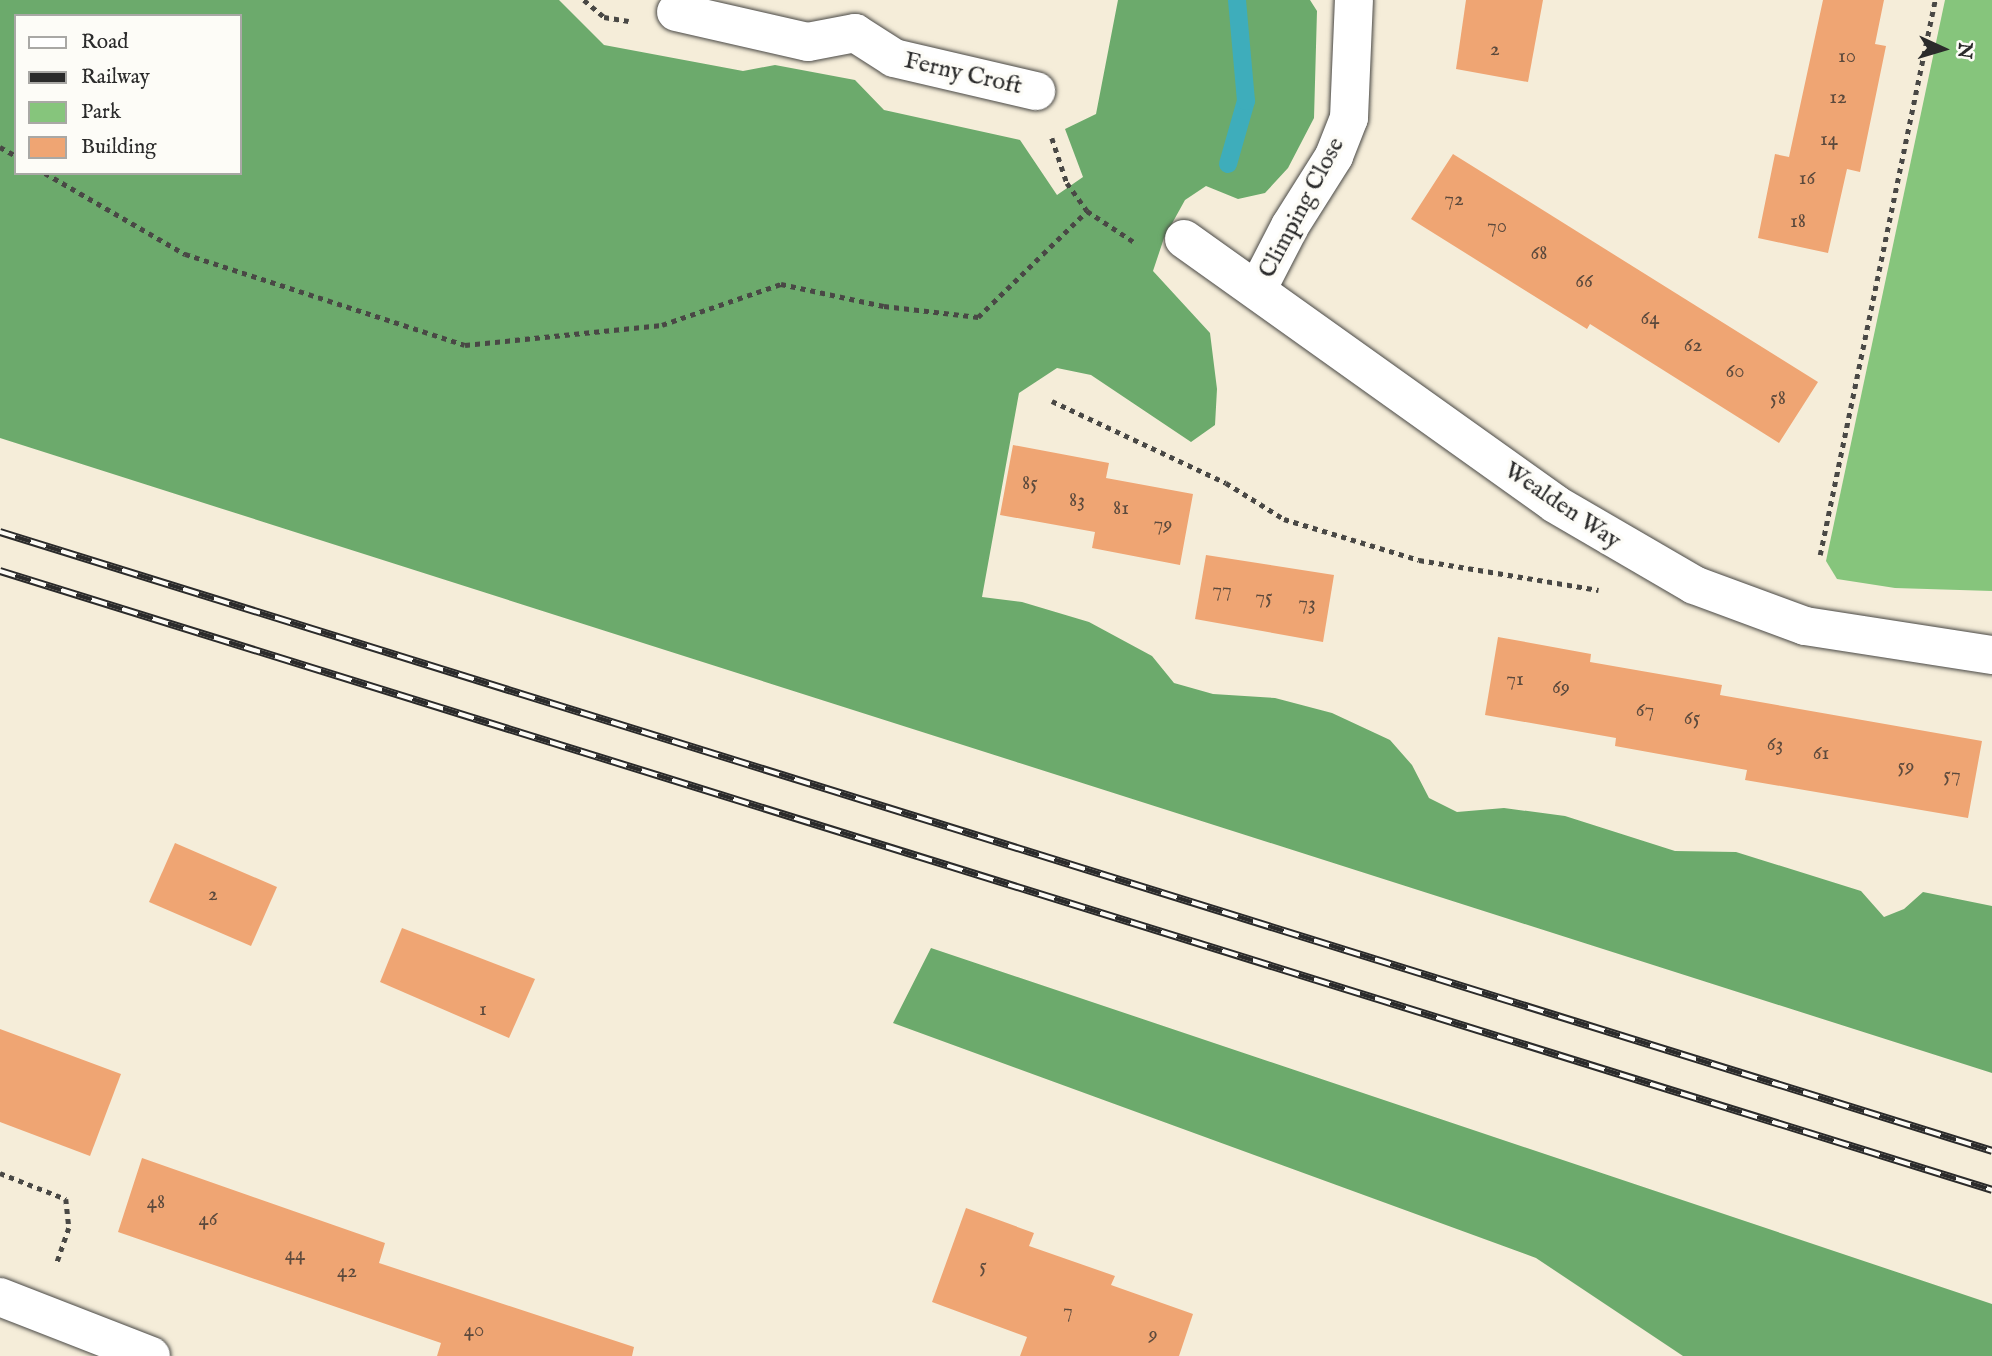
<!DOCTYPE html>
<style>
body{margin:0}
#map{position:relative;width:1992px;height:1356px;overflow:hidden;background:#f5edd9;font-family:"IM FELL English",serif}
div>[style]{position:absolute}
.green>*{inset:0;background:#86c57c}
.forest>*{inset:0;background:#6caa6c}
.stream>*{height:18px;margin:-9px;padding:0 9px;transform-origin:9px;border-radius:9px;background:#3eadbb}
.building>*{inset:0;background:#efa573}
.path>*{height:4.5px;margin-top:-2.25px;transform-origin:0;background:repeating-linear-gradient(90deg,#494845 0 5px,transparent 0 10px)}
.roads{filter:drop-shadow(0 0 2px #494845) drop-shadow(0 0 2px #494845)}
.minor>*{height:38px;margin:-19px;padding:0 19px;transform-origin:19px;border-radius:19px;background:#fff}
.rail>*{height:8px;margin-top:-4px;transform-origin:0;background:repeating-linear-gradient(90deg,#fdfcf7 0 16px,#2b2b2b 0 32px);box-sizing:border-box;border-block:2px solid #2b2b2b}
span{translate:-50% -50%;white-space:nowrap;text-align:center;line-height:1.15;-webkit-text-stroke:7px #fdfcf7;paint-order:stroke}
.number-label{font-size:21px;color:#5c4a3d}
.number-label span{-webkit-text-stroke-width:0}
.street-label{font-size:24px;color:#2b2b2b}
.legend{position:absolute;left:14px;top:14px;width:228px;height:161px;box-sizing:border-box;background:#fdfcf7;border:2px solid #a9a8a5;margin:0;padding:9px 12px;list-style:none;font-size:21px;color:#2b2b2b}
.legend li{display:flex;align-items:center;gap:14px;height:35px}
.legend b{width:35px;border:2px solid #a9a8a5}
.north{position:absolute;left:1908px;top:14px;width:70px;height:70px;-webkit-text-stroke:5px #fdfcf7;paint-order:stroke;rotate:94deg;font-size:19px;font-weight:700;line-height:28px;text-align:center;color:#2b2b2b}
.north::after{content:'';display:block;margin:auto;width:24px;height:32px;background:#2b2b2b;clip-path:polygon(50% 0,100% 100%,50% 72%,0 100%)}
</style>
<div id="map">
<div class="green">
<div style="clip-path:polygon(1945px 0,1992px 0,1992px 591px,1895px 588px,1837px 579px,1826px 561px)"></div>
</div>
<div class="forest">
<div style="clip-path:polygon(evenodd,0 0,559px 0,604px 45px,743px 71px,775px 65px,855px 80px,884px 110px,1020px 140px,1057px 195px,1083px 177px,1065px 129px,1096px 114px,1118px 0,1310px 0,1317px 11px,1314px 118px,1288px 168px,1265px 193px,1238px 199px,1206px 186px,1185px 200px,1164px 238px,1153px 271px,1210px 333px,1217px 389px,1215px 425px,1191px 442px,1091px 375px,1057px 368px,1019px 393px,982px 597px,1022px 602px,1089px 622px,1152px 656px,1174px 683px,1213px 694px,1275px 698px,1332px 713px,1390px 740px,1412px 765px,1429px 798px,1457px 812px,1504px 808px,1565px 816px,1675px 851px,1736px 852px,1861px 891px,1884px 917px,1904px 909px,1923px 892px,1992px 906px,1992px 1073px,0 438px,0 0,16px 16px,240px 16px,240px 173px,16px 173px,16px 16px)"></div>
<div style="clip-path:polygon(931px 948px,1992px 1304px,1992px 1356px,1683px 1356px,1536px 1258px,893px 1023px)"></div>
</div>
<div class="stream">
<div style="left:1228px;top:164px;width:66px;rotate:-74.1deg"></div>
<div style="left:1246px;top:101px;width:101px;rotate:-95.1deg"></div>
</div>
<div class="building">
<div style="clip-path:polygon(1466px 0,1543px 0,1528px 82px,1456px 69px)"></div>
<div style="clip-path:polygon(1823px 0,1884px 0,1875px 44px,1886px 46px,1860px 172px,1847px 169px,1828px 253px,1758px 238px,1775px 154px,1789px 157px)"></div>
<div style="clip-path:polygon(1453px 154px,1818px 382px,1779px 443px,1590px 324px,1587px 329px,1411px 219px)"></div>
<div style="clip-path:polygon(1013px 445px,1109px 463px,1106px 478px,1193px 494px,1180px 565px,1092px 548px,1095px 532px,1000px 515px)"></div>
<div style="clip-path:polygon(1206px 555px,1334px 575px,1323px 642px,1195px 619px)"></div>
<div style="clip-path:polygon(1498px 637px,1591px 654px,1590px 662px,1722px 685px,1720px 695px,1982px 741px,1968px 818px,1745px 780px,1747px 770px,1615px 746px,1616px 738px,1485px 715px)"></div>
<div style="clip-path:polygon(175px 843px,277px 887px,251px 946px,149px 902px)"></div>
<div style="clip-path:polygon(402px 928px,535px 979px,509px 1038px,380px 982px)"></div>
<div style="clip-path:polygon(0 1029px,121px 1074px,90px 1156px,0 1122px)"></div>
<div style="clip-path:polygon(142px 1158px,385px 1243px,379px 1263px,634px 1347px,632px 1356px,437px 1356px,441px 1343px,118px 1232px)"></div>
<div style="clip-path:polygon(966px 1208px,1034px 1233px,1029px 1246px,1115px 1276px,1111px 1285px,1193px 1314px,1179px 1356px,1020px 1356px,1027px 1337px,932px 1302px)"></div>
</div>
<div class="path">
<div style="left:584px;top:0;width:26px;rotate:40deg"></div>
<div style="left:604px;top:17px;width:25px;rotate:9deg"></div>
<div style="left:1052px;top:138px;width:47px;rotate:71.6deg"></div>
<div style="left:1067px;top:183px;width:34px;rotate:54deg"></div>
<div style="left:1087px;top:211px;width:56px;rotate:33.4deg"></div>
<div style="left:0;top:147px;width:18px;rotate:29deg"></div>
<div style="left:45px;top:173px;width:162px;rotate:30.1deg"></div>
<div style="left:185px;top:254px;width:294px;rotate:18deg"></div>
<div style="left:465px;top:345px;width:198px;rotate:-5.8deg"></div>
<div style="left:662px;top:325px;width:126px;rotate:-19deg"></div>
<div style="left:781px;top:284px;width:105px;rotate:12.1deg"></div>
<div style="left:884px;top:306px;width:95px;rotate:6.7deg"></div>
<div style="left:978px;top:317px;width:152px;rotate:-44.2deg"></div>
<div style="left:1052px;top:401px;width:192px;rotate:25.2deg"></div>
<div style="left:1226px;top:483px;width:68px;rotate:31.8deg"></div>
<div style="left:1284px;top:519px;width:141px;rotate:16.9deg"></div>
<div style="left:1419px;top:560px;width:182px;rotate:9.5deg"></div>
<div style="left:1820px;top:555px;width:567px;rotate:-78.29deg"></div>
<div style="left:0;top:1173px;width:71px;rotate:21.5deg"></div>
<div style="left:66px;top:1199px;width:29px;rotate:84deg"></div>
<div style="left:69px;top:1228px;width:39px;rotate:109deg"></div>
</div>
<div class="roads">
<div class="minor">
<div style="left:676px;top:12px;width:135px;rotate:12.8deg"></div>
<div style="left:808px;top:42px;width:48px;rotate:-10.8deg"></div>
<div style="left:855px;top:33px;width:46px;rotate:32.7deg"></div>
<div style="left:894px;top:58px;width:146px;rotate:13.1deg"></div>
<div style="left:1184px;top:239px;width:456px;rotate:35.5deg"></div>
<div style="left:1555px;top:504px;width:161px;rotate:30.2deg"></div>
<div style="left:1694px;top:585px;width:118px;rotate:20.3deg"></div>
<div style="left:1805px;top:626px;width:189px;rotate:8.8deg"></div>
<div style="left:1257px;top:290px;width:72px;rotate:-62.7deg"></div>
<div style="left:1290px;top:226px;width:83px;rotate:-57.8deg"></div>
<div style="left:1334px;top:156px;width:41px;rotate:-68.5deg"></div>
<div style="left:1349px;top:118px;width:118px;rotate:-87.6deg"></div>
<div style="left:0;top:1297px;width:162px;rotate:21.3deg"></div>
</div>
</div>
<div class="rail">
<div style="left:0;top:532px;width:2086px;rotate:17.26deg"></div>
<div style="left:0;top:571px;width:2086px;rotate:17.26deg"></div>
</div>
<div class="number-label">
<span style="left:1495px;top:50px">2</span>
<span style="left:1847px;top:57px">10</span>
<span style="left:1838px;top:98px">12</span>
<span style="left:1829px;top:140px">14</span>
<span style="left:1807px;top:179px">16</span>
<span style="left:1454px;top:200px">72</span>
<span style="left:1798px;top:222px">18</span>
<span style="left:1497px;top:227px">70</span>
<span style="left:1539px;top:254px">68</span>
<span style="left:1584px;top:282px">66</span>
<span style="left:1650px;top:319px">64</span>
<span style="left:1693px;top:346px">62</span>
<span style="left:1735px;top:372px">60</span>
<span style="left:1778px;top:399px">58</span>
<span style="left:1030px;top:484px">85</span>
<span style="left:1077px;top:501px">83</span>
<span style="left:1121px;top:509px">81</span>
<span style="left:1163px;top:525px">79</span>
<span style="left:1222px;top:591px">77</span>
<span style="left:1264px;top:598px">75</span>
<span style="left:1307px;top:604px">73</span>
<span style="left:1515px;top:680px">71</span>
<span style="left:1561px;top:688px">69</span>
<span style="left:1645px;top:711px">67</span>
<span style="left:1692px;top:719px">65</span>
<span style="left:1775px;top:745px">63</span>
<span style="left:1821px;top:754px">61</span>
<span style="left:1906px;top:767px">59</span>
<span style="left:1952px;top:776px">57</span>
<span style="left:213px;top:895px">2</span>
<span style="left:483px;top:1010px">1</span>
<span style="left:156px;top:1203px">48</span>
<span style="left:208px;top:1220px">46</span>
<span style="left:295px;top:1255px">44</span>
<span style="left:983px;top:1267px">5</span>
<span style="left:347px;top:1272px">42</span>
<span style="left:1068px;top:1312px">7</span>
<span style="left:474px;top:1331px">40</span>
<span style="left:1153px;top:1335px">9</span>
</div>
<div class="street-label">
<span style="left:963px;top:74px;rotate:13deg">Ferny Croft</span>
<span style="left:1302px;top:208px;rotate:-62deg">Climping Close</span>
<span style="left:1562px;top:506px;rotate:34deg">Wealden Way</span>
</div>
<ul class="legend">
<li><b style="height:9px;background:#fff"></b>Road</li>
<li><b style="height:9px;background:#2b2b2b"></b>Railway</li>
<li><b style="height:19px;background:#86c57c"></b>Park</li>
<li><b style="height:19px;background:#efa573"></b>Building</li>
</ul>
<div class="north">N</div>
</div>
